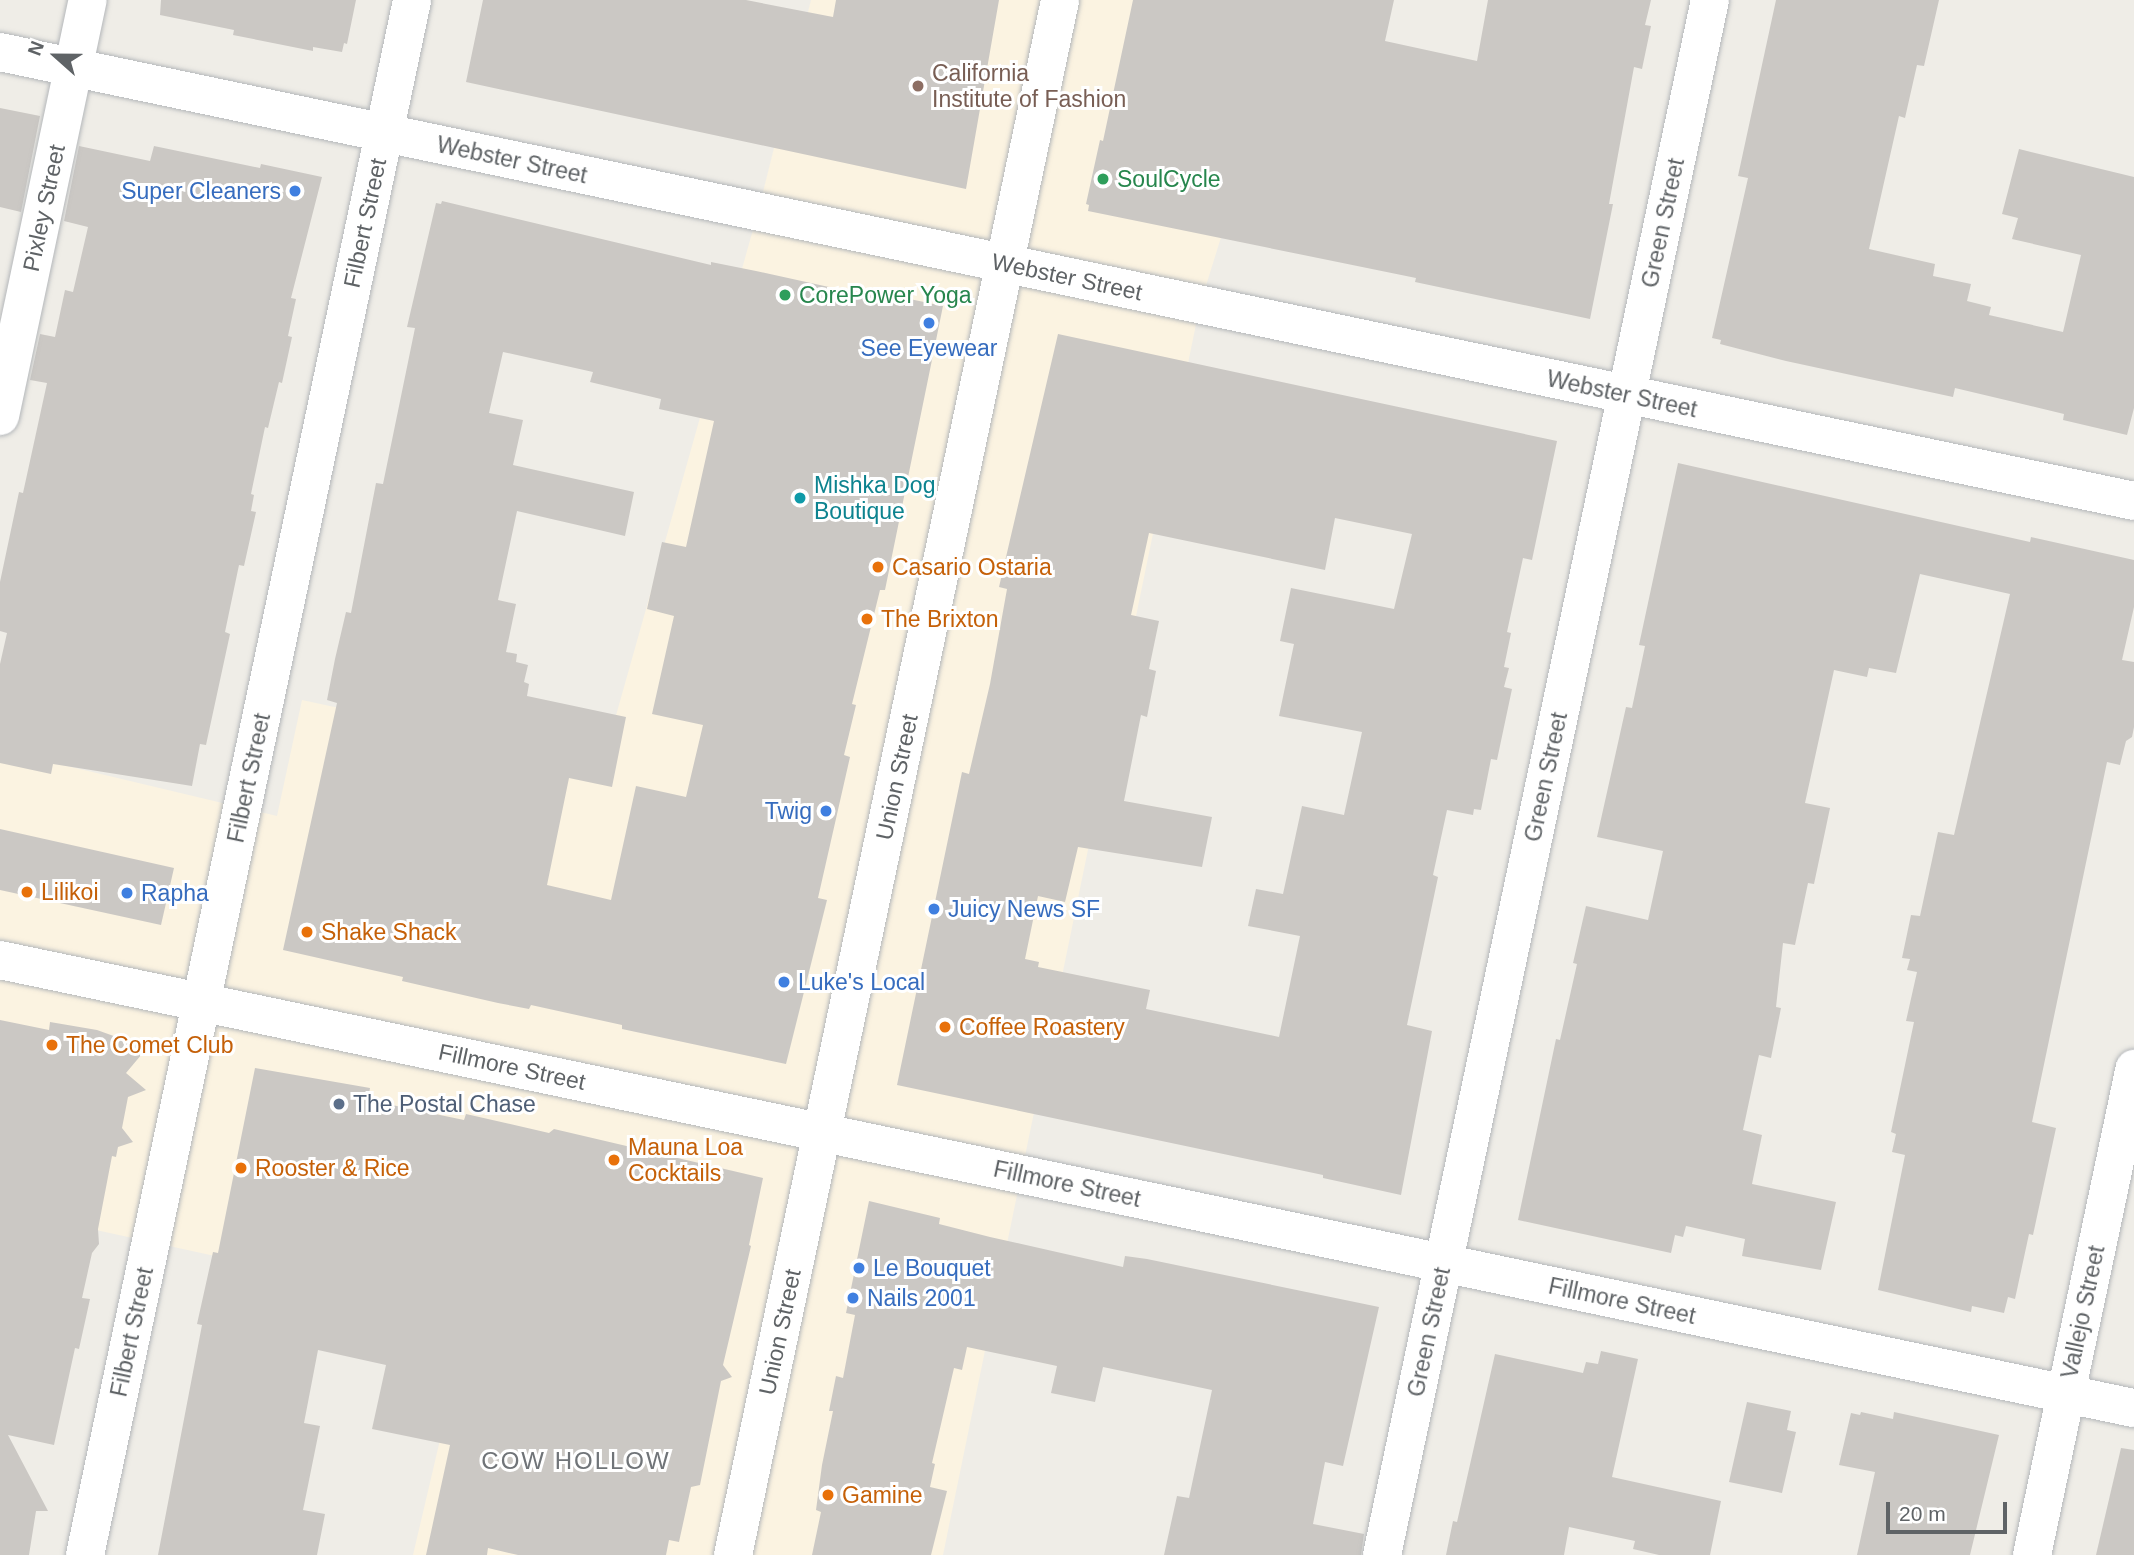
<!DOCTYPE html>
<style>
body{margin:0}
#map{position:relative;width:2134px;height:1555px;overflow:hidden;background:#efede7;font-family:Helvetica,sans-serif}
div>[style]{position:absolute}
.commercial>*{inset:0;background:#fbf3e1}
.building>*{inset:0;background:#cbc8c4}
.roads{filter:drop-shadow(0 0 2px #b4b7ba) drop-shadow(0 0 2px #b4b7ba)}
.minor>*{height:38px;margin:-19px;padding:0 19px;transform-origin:19px;border-radius:19px;background:#fff}
.dots>*{width:19px;height:19px;translate:-50% -50%;box-sizing:border-box;border:4px solid #fff;border-radius:50%}
span{translate:-50% -50%;white-space:nowrap;text-align:center;line-height:1.15;-webkit-text-stroke:6px #fff;paint-order:stroke}
.education-label{font-size:23px;color:#785e54}
.left{translate:0 -50%;text-align:left}
.street-label{font-size:23px;color:#5f6366}
.leisure-label{font-size:23px;color:#27864d}
.shop-label{font-size:23px;color:#366cbe}
.right{translate:-100% -50%;text-align:right}
.culture-label{font-size:23px;color:#0d838f}
.food-label{font-size:23px;color:#c56008}
.service-label{font-size:23px;color:#4e5e75}
.neighbourhood-label{font-size:24px;color:#707478;letter-spacing:2px}
.north{position:absolute;left:21px;top:21px;width:70px;height:70px;-webkit-text-stroke:5px #fff;paint-order:stroke;rotate:291deg;font-size:19px;font-weight:700;line-height:28px;text-align:center;color:#5f6366}
.north::after{content:'';display:block;margin:auto;width:24px;height:32px;background:#5f6366;clip-path:polygon(50% 0,100% 100%,50% 72%,0 100%)}
.scale{position:absolute;left:1886px;top:1502px;width:121px;height:32px;box-sizing:border-box;border:4px solid #5f6366;border-top:0;padding-left:9px;font-size:21px;line-height:24px;white-space:nowrap;color:#5f6366;-webkit-text-stroke:5px #fff;paint-order:stroke}
</style>
<div id="map">
<div class="commercial">
<div style="clip-path:polygon(811px 0,1380px 0,1290px 15px,1200px 305px,943px 1555px,413px 1555px,470px 1312px,0 1209px,0 750px,277px 816px,302px 700px,602px 765px,758px 212px)"></div>
</div>
<div class="building">
<div style="clip-path:polygon(161px 0,356px 0,347px 44px,344px 43px,342px 52px,313px 47px,313px 51px,233px 35px,234px 30px,160px 15px)"></div>
<div style="clip-path:polygon(483px 0,746px 0,833px 17px,836px 0,999px 0,966px 189px,466px 82px)"></div>
<div style="clip-path:polygon(1133px 0,1394px 0,1385px 41px,1477px 61px,1488px 0,1651px 0,1645px 25px,1651px 26px,1642px 69px,1634px 67px,1609px 204px,1613px 204px,1590px 319px,1415px 282px,1416px 278px,1088px 211px,1089px 205px,1086px 204px,1100px 140px,1103px 141px)"></div>
<div style="clip-path:polygon(1776px 0,1939px 0,1924px 66px,1917px 65px,1905px 118px,1899px 116px,1869px 249px,1935px 264px,1933px 276px,1971px 284px,1967px 301px,1991px 307px,1989px 315px,2063px 332px,2081px 255px,2012px 239px,2018px 218px,2002px 214px,2019px 149px,2134px 177px,2134px 408px,2127px 435px,2063px 420px,2064px 414px,1955px 388px,1953px 397px,1786px 361px,1720px 344px,1721px 340px,1712px 338px,1748px 178px,1738px 176px)"></div>
<div style="clip-path:polygon(0 108px,40px 116px,21px 212px,0 207px)"></div>
<div style="clip-path:polygon(79px 146px,150px 161px,154px 146px,260px 168px,261px 164px,322px 177px,291px 298px,296px 299px,288px 336px,292px 337px,282px 383px,279px 382px,268px 428px,265px 427px,251px 494px,254px 495px,251px 511px,256px 512px,244px 566px,239px 565px,225px 632px,230px 634px,206px 745px,200px 744px,192px 786px,53px 764px,51px 774px,0 763px,0 664px,7px 633px,0 631px,0 582px,19px 492px,23px 493px,47px 383px,30px 380px,40px 334px,55px 337px,65px 290px,73px 292px,88px 227px,64px 221px)"></div>
<div style="clip-path:polygon(evenodd,442px 201px,711px 265px,711px 262px,756px 271px,847px 291px,861px 293px,862px 289px,943px 306px,885px 590px,880px 590px,852px 704px,856px 705px,844px 755px,850px 757px,818px 898px,827px 900px,786px 1064px,622px 1029px,622px 1025px,531px 1005px,529px 1009px,498px 1003px,402px 981px,403px 977px,283px 950px,337px 703px,327px 700px,335px 659px,346px 612px,351px 613px,376px 483px,383px 484px,415px 328px,407px 327px,436px 203px,441px 204px,442px 201px,503px 352px,593px 372px,590px 382px,661px 399px,659px 409px,714px 421px,686px 547px,662px 542px,647px 609px,674px 616px,652px 714px,703px 725px,686px 797px,636px 786px,611px 900px,547px 885px,569px 778px,612px 787px,626px 717px,527px 696px,529px 684px,524px 682px,528px 665px,516px 662px,517px 654px,506px 652px,516px 604px,498px 600px,517px 511px,625px 536px,634px 492px,513px 465px,523px 420px,489px 413px,503px 352px)"></div>
<div style="clip-path:polygon(evenodd,1058px 334px,1557px 441px,1532px 560px,1523px 558px,1507px 632px,1511px 633px,1504px 667px,1509px 668px,1504px 687px,1512px 689px,1497px 760px,1491px 759px,1481px 810px,1474px 809px,1473px 815px,1447px 810px,1433px 875px,1438px 877px,1407px 1025px,1432px 1031px,1401px 1195px,1323px 1178px,1323px 1175px,897px 1085px,962px 772px,969px 774px,990px 684px,1007px 589px,999px 587px,1058px 334px,1335px 518px,1412px 534px,1394px 609px,1291px 588px,1280px 641px,1294px 644px,1279px 716px,1362px 732px,1344px 815px,1302px 806px,1283px 894px,1256px 889px,1248px 926px,1300px 936px,1279px 1037px,1146px 1009px,1150px 990px,1038px 967px,1039px 962px,1025px 959px,1038px 896px,1065px 902px,1078px 847px,1202px 867px,1212px 817px,1124px 801px,1141px 715px,1147px 717px,1156px 671px,1149px 669px,1159px 621px,1131px 615px,1149px 533px,1325px 570px,1335px 518px)"></div>
<div style="clip-path:polygon(1678px 463px,2030px 542px,2031px 537px,2134px 560px,2134px 607px,2122px 660px,2134px 662px,2134px 727px,2132px 737px,2126px 741px,2120px 765px,2107px 762px,2032px 1122px,2056px 1128px,2033px 1235px,2029px 1234px,2015px 1299px,2008px 1297px,2004px 1313px,1972px 1306px,1971px 1312px,1878px 1290px,1905px 1155px,1892px 1152px,1896px 1134px,1891px 1132px,1914px 1022px,1906px 1021px,1917px 972px,1907px 970px,1910px 959px,1902px 958px,1911px 915px,1920px 916px,1938px 832px,1954px 835px,2010px 594px,1920px 574px,1896px 673px,1869px 668px,1867px 677px,1834px 670px,1805px 803px,1830px 808px,1814px 884px,1808px 883px,1795px 945px,1783px 943px,1776px 1007px,1781px 1008px,1771px 1058px,1759px 1055px,1743px 1130px,1762px 1135px,1752px 1184px,1836px 1202px,1821px 1270px,1742px 1256px,1745px 1239px,1686px 1226px,1683px 1237px,1675px 1235px,1671px 1253px,1518px 1220px,1556px 1039px,1560px 1040px,1577px 964px,1573px 963px,1586px 906px,1648px 920px,1663px 851px,1597px 837px,1626px 707px,1632px 708px,1645px 646px,1639px 645px)"></div>
<div style="clip-path:polygon(0 829px,174px 868px,161px 925px,0 890px)"></div>
<div style="clip-path:polygon(0 1020px,49px 1030px,50px 1022px,97px 1030px,147px 1048px,126px 1073px,146px 1090px,128px 1097px,122px 1128px,133px 1142px,118px 1147px,116px 1157px,112px 1156px,98px 1229px,99px 1244px,92px 1253px,82px 1298px,90px 1299px,79px 1349px,75px 1348px,54px 1445px,8px 1435px,48px 1511px,36px 1511px,29px 1555px,0 1555px)"></div>
<div style="clip-path:polygon(255px 1068px,370px 1088px,368px 1100px,464px 1120px,466px 1114px,549px 1133px,554px 1129px,763px 1178px,749px 1245px,751px 1246px,723px 1365px,732px 1377px,721px 1381px,700px 1485px,691px 1487px,679px 1542px,669px 1540px,666px 1555px,518px 1555px,488px 1548px,487px 1555px,426px 1555px,450px 1445px,372px 1429px,386px 1365px,318px 1350px,304px 1423px,320px 1426px,303px 1510px,325px 1514px,317px 1555px,158px 1555px,202px 1325px,197px 1324px,213px 1252px,218px 1253px)"></div>
<div style="clip-path:polygon(869px 1201px,940px 1218px,939px 1224px,990px 1237px,1123px 1267px,1125px 1256px,1147px 1259px,1379px 1307px,1343px 1466px,1325px 1462px,1313px 1524px,1364px 1534px,1361px 1555px,1164px 1555px,1177px 1496px,1189px 1498px,1212px 1390px,1103px 1367px,1095px 1402px,1051px 1393px,1057px 1366px,967px 1347px,962px 1370px,954px 1368px,932px 1463px,935px 1464px,930px 1487px,947px 1491px,931px 1555px,812px 1555px,821px 1512px,816px 1510px,822px 1465px,833px 1411px,829px 1411px,836px 1376px,843px 1378px,855px 1315px,846px 1313px)"></div>
<div style="clip-path:polygon(1601px 1351px,1638px 1359px,1612px 1477px,1721px 1501px,1710px 1555px,1659px 1555px,1633px 1549px,1635px 1541px,1569px 1527px,1564px 1555px,1446px 1555px,1453px 1521px,1457px 1522px,1495px 1354px,1583px 1373px,1586px 1362px,1598px 1364px)"></div>
<div style="clip-path:polygon(1747px 1402px,1791px 1411px,1787px 1430px,1796px 1432px,1782px 1493px,1729px 1482px)"></div>
<div style="clip-path:polygon(1861px 1412px,1893px 1419px,1894px 1412px,1999px 1435px,1970px 1555px,1857px 1555px,1875px 1472px,1839px 1465px,1851px 1413px,1860px 1415px)"></div>
<div style="clip-path:polygon(2121px 1448px,2134px 1450px,2134px 1555px,2096px 1555px)"></div>
</div>
<div class="roads">
<div class="minor">
<div style="left:0;top:52px;width:2181px;rotate:11.88deg"></div>
<div style="left:0;top:416px;width:425px;rotate:-78.1deg"></div>
<div style="left:0;top:960px;width:2181px;rotate:11.86deg"></div>
<div style="left:85px;top:1555px;width:1589px;rotate:-78.12deg"></div>
<div style="left:733px;top:1555px;width:1589px;rotate:-78.12deg"></div>
<div style="left:1382px;top:1555px;width:1589px;rotate:-78.09deg"></div>
<div style="left:2032px;top:1555px;width:497px;rotate:-78.1deg"></div>
</div>
</div>
<div class="dots">
<div style="left:918px;top:86px;background:#8d6e63"></div>
<div style="left:1103px;top:179px;background:#2e9e5b"></div>
<div style="left:295px;top:191px;background:#3f7fe0"></div>
<div style="left:785px;top:295px;background:#2e9e5b"></div>
<div style="left:929px;top:323px;background:#3f7fe0"></div>
<div style="left:800px;top:498px;background:#0f9aa8"></div>
<div style="left:878px;top:567px;background:#e8710a"></div>
<div style="left:867px;top:619px;background:#e8710a"></div>
<div style="left:826px;top:811px;background:#3f7fe0"></div>
<div style="left:27px;top:892px;background:#e8710a"></div>
<div style="left:127px;top:893px;background:#3f7fe0"></div>
<div style="left:934px;top:909px;background:#3f7fe0"></div>
<div style="left:307px;top:932px;background:#e8710a"></div>
<div style="left:784px;top:982px;background:#3f7fe0"></div>
<div style="left:945px;top:1027px;background:#e8710a"></div>
<div style="left:52px;top:1045px;background:#e8710a"></div>
<div style="left:339px;top:1104px;background:#5c6f8a"></div>
<div style="left:614px;top:1160px;background:#e8710a"></div>
<div style="left:241px;top:1168px;background:#e8710a"></div>
<div style="left:859px;top:1268px;background:#3f7fe0"></div>
<div style="left:853px;top:1298px;background:#3f7fe0"></div>
<div style="left:828px;top:1495px;background:#e8710a"></div>
</div>
<div class="education-label">
<span class="left" style="left:932px;top:86px">California<br>Institute of Fashion</span>
</div>
<div class="street-label">
<span style="left:512px;top:160px;rotate:12deg">Webster Street</span>
<span style="left:44px;top:208px;rotate:-78deg">Pixley Street</span>
<span style="left:365px;top:223px;rotate:-78deg">Filbert Street</span>
<span style="left:1663px;top:223px;rotate:-78deg">Green Street</span>
<span style="left:1067px;top:277px;rotate:12deg">Webster Street</span>
<span style="left:1622px;top:394px;rotate:12deg">Webster Street</span>
<span style="left:897px;top:777px;rotate:-78deg">Union Street</span>
<span style="left:1546px;top:777px;rotate:-78deg">Green Street</span>
<span style="left:249px;top:778px;rotate:-78deg">Filbert Street</span>
<span style="left:512px;top:1067px;rotate:12deg">Fillmore Street</span>
<span style="left:1067px;top:1184px;rotate:12deg">Fillmore Street</span>
<span style="left:1622px;top:1301px;rotate:12deg">Fillmore Street</span>
<span style="left:2083px;top:1312px;rotate:-78deg">Vallejo Street</span>
<span style="left:132px;top:1332px;rotate:-78deg">Filbert Street</span>
<span style="left:780px;top:1332px;rotate:-78deg">Union Street</span>
<span style="left:1429px;top:1332px;rotate:-78deg">Green Street</span>
</div>
<div class="leisure-label">
<span class="left" style="left:1117px;top:179px">SoulCycle</span>
<span class="left" style="left:799px;top:295px">CorePower Yoga</span>
</div>
<div class="shop-label">
<span class="right" style="left:281px;top:191px">Super Cleaners</span>
<span style="left:929px;top:348px">See Eyewear</span>
<span class="right" style="left:812px;top:811px">Twig</span>
<span class="left" style="left:141px;top:893px">Rapha</span>
<span class="left" style="left:948px;top:909px">Juicy News SF</span>
<span class="left" style="left:798px;top:982px">Luke's Local</span>
<span class="left" style="left:873px;top:1268px">Le Bouquet</span>
<span class="left" style="left:867px;top:1298px">Nails 2001</span>
</div>
<div class="culture-label">
<span class="left" style="left:814px;top:498px">Mishka Dog<br>Boutique</span>
</div>
<div class="food-label">
<span class="left" style="left:892px;top:567px">Casario Ostaria</span>
<span class="left" style="left:881px;top:619px">The Brixton</span>
<span class="left" style="left:41px;top:892px">Lilikoi</span>
<span class="left" style="left:321px;top:932px">Shake Shack</span>
<span class="left" style="left:959px;top:1027px">Coffee Roastery</span>
<span class="left" style="left:66px;top:1045px">The Comet Club</span>
<span class="left" style="left:628px;top:1160px">Mauna Loa<br>Cocktails</span>
<span class="left" style="left:255px;top:1168px">Rooster &amp; Rice</span>
<span class="left" style="left:842px;top:1495px">Gamine</span>
</div>
<div class="service-label">
<span class="left" style="left:353px;top:1104px">The Postal Chase</span>
</div>
<div class="neighbourhood-label">
<span style="left:576px;top:1461px">COW HOLLOW</span>
</div>
<div class="north">N</div>
<div class="scale">20 m</div>
</div>
